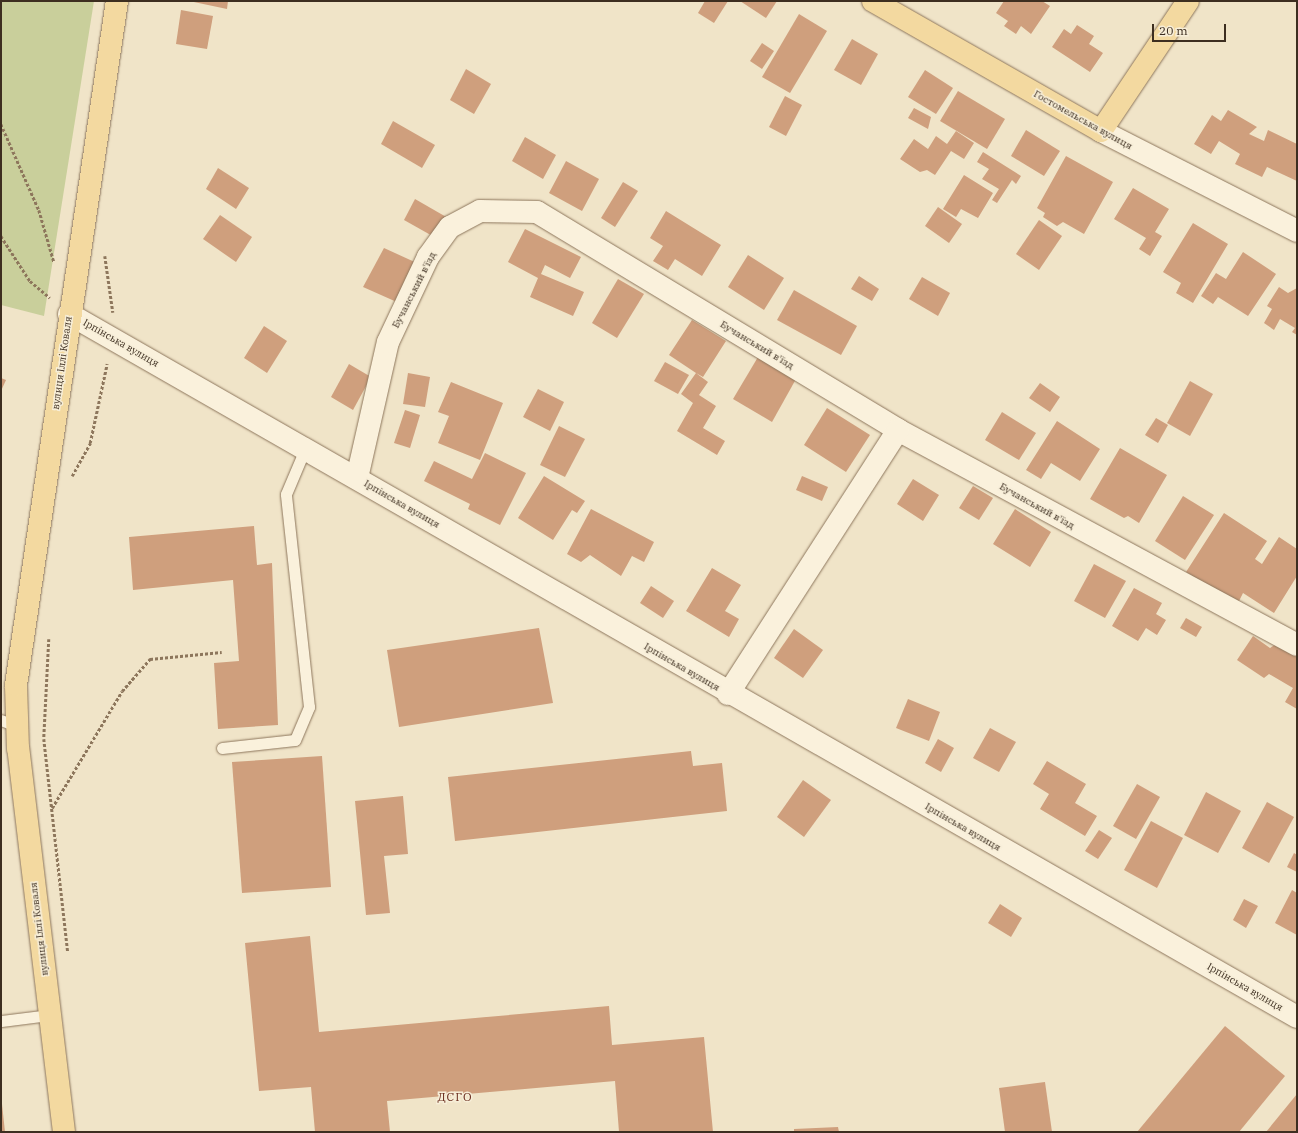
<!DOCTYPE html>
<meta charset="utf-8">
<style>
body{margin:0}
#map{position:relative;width:1298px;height:1133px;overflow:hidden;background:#f0e4c8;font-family:"IBM Plex Serif",serif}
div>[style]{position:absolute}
.green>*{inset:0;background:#c9cf9b}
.building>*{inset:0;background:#cf9f7d}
.path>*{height:2.5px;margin-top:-1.25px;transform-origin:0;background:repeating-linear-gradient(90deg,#8d765c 0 3px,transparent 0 5px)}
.roads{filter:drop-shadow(0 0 1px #8d765c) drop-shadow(0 0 1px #8d765c)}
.lane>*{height:11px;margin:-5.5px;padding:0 5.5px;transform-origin:5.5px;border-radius:5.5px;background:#faf1dc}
.street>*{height:22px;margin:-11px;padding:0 11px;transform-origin:11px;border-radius:11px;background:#faf1dc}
.primary>*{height:22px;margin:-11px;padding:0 11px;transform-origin:11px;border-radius:11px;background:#f3d9a0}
span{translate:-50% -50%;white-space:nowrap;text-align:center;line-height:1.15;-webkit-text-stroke:3px #f7eed8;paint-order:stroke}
.street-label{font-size:10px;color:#3d2e20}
.quarter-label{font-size:12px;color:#6b2e1e;letter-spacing:1px}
.frame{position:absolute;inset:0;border:2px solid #3d2e20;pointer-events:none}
.scale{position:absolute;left:1152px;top:24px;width:74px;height:18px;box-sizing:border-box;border:2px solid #3d2e20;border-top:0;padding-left:5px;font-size:12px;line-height:14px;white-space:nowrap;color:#3d2e20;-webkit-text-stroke:3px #f7eed8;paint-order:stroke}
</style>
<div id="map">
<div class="green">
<div style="clip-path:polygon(1px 1px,94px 1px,44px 316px,1px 305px)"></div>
</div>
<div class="building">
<div style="clip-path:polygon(189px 1px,228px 1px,227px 9px)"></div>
<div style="clip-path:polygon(705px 1px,728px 1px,714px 23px,698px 13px)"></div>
<div style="clip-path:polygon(740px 1px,777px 1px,766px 18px)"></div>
<div style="clip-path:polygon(1004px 1px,1042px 1px,1050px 6px,1031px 34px,1021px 26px,1016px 34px,1004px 26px,1008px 21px,996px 13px)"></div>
<div style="clip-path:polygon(181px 10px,213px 16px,207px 49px,176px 44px)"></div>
<div style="clip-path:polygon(799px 14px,827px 31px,790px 93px,762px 77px)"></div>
<div style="clip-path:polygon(1077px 25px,1094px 36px,1089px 44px,1103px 53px,1090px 72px,1052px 47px,1064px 29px,1071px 34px)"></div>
<div style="clip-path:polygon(852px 39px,878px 54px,861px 85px,834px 70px)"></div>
<div style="clip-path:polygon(762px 43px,774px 51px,762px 69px,750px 61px)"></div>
<div style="clip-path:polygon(466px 69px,491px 84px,474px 114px,450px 100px)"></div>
<div style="clip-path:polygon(925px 70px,953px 88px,936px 114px,908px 97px)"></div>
<div style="clip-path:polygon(958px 91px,1005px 119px,987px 149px,940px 121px)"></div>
<div style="clip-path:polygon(785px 96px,802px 105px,786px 136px,769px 127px)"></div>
<div style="clip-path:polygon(914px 108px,931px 117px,928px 129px,908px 118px)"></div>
<div style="clip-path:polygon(1228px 110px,1257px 127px,1249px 134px,1264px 141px,1268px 130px,1297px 144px,1297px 181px,1267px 167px,1262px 177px,1235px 164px,1240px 154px,1219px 141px,1211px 154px,1194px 144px,1212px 115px,1221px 121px)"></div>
<div style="clip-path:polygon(393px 121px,435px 145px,422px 168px,381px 144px)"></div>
<div style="clip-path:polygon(1026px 130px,1060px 151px,1044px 176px,1011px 156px)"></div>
<div style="clip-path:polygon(956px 131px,974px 143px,964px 159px,951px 151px,935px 175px,927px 170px,920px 172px,900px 159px,914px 139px,928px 149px,936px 136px,947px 144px)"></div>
<div style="clip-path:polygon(525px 137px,556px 155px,543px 179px,512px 161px)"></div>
<div style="clip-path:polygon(983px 152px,1021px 176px,1016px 184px,1012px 180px,997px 203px,992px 200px,999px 189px,982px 179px,989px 169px,977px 162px)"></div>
<div style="clip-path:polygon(1066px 156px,1113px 182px,1084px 234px,1063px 222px,1057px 226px,1043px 217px,1045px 213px,1037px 208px)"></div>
<div style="clip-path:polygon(566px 161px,599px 179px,582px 211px,549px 193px)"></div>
<div style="clip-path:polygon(218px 168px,249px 188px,236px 209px,206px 189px)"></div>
<div style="clip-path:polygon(964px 175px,993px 193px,978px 218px,961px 209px,956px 217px,943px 209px)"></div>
<div style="clip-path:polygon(623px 182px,638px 191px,615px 227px,601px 218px)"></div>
<div style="clip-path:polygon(1133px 188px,1169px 209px,1155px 232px,1162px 236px,1150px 256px,1139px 249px,1146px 238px,1114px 219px)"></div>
<div style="clip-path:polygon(415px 199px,448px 218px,436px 238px,404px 220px)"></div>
<div style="clip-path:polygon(938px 207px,962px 224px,949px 243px,925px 226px)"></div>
<div style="clip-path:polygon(666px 211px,721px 245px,702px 276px,675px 259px,668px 270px,653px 261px,663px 246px,650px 238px)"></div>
<div style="clip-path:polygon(220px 215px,252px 237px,236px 262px,203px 239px)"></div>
<div style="clip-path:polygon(1039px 220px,1062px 236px,1039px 270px,1016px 254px)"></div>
<div style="clip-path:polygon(1193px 223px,1228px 244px,1193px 303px,1176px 293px,1181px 283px,1163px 272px)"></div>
<div style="clip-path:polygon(525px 229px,581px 257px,570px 278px,545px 265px,541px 274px,584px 292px,573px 316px,530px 297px,538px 278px,508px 262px)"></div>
<div style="clip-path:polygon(384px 248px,419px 264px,399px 303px,363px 287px)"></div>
<div style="clip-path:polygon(1243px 252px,1276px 274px,1248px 316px,1218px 297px,1213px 304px,1201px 296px,1216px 273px,1226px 279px)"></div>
<div style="clip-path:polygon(748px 255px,784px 278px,764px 310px,728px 287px)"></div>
<div style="clip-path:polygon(859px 276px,879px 289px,872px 301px,851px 289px)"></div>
<div style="clip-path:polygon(922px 277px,950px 293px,938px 316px,909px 299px)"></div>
<div style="clip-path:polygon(618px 279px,644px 294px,617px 338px,592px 323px)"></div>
<div style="clip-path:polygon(1279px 287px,1288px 293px,1297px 288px,1297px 335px,1292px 332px,1295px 328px,1280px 319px,1274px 330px,1264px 323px,1272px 309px,1267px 306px)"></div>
<div style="clip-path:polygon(794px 290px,857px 326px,841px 355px,777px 320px)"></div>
<div style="clip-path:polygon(692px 320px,726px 341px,703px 377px,696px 373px,708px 382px,699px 395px,716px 406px,703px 428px,725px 441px,717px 455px,677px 431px,693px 403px,681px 394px,696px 373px,669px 355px)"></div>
<div style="clip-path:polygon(264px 326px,287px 341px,267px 373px,244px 358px)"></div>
<div style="clip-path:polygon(758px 357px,796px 379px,772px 422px,733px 399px)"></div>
<div style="clip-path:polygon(665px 362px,689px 375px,678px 394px,654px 381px)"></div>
<div style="clip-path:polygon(349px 364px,371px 377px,353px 410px,331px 397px)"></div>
<div style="clip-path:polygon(408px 373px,430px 377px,425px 407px,403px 404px)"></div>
<div style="clip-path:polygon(1px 378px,6px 380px,1px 391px)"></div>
<div style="clip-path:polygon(1190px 381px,1213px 394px,1190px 436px,1167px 423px)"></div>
<div style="clip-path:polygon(451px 382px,503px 403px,480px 460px,438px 443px,449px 416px,438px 412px)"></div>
<div style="clip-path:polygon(1040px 383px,1060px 397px,1050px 412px,1029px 398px)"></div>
<div style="clip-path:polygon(538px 389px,564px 402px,550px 431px,523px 417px)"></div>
<div style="clip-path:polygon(827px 408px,870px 435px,846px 472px,804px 445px)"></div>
<div style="clip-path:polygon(405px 410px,420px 415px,410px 448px,394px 443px)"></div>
<div style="clip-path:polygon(1002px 412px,1036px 433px,1019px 460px,985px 440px)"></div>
<div style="clip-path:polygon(1156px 418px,1168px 425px,1158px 443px,1145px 435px)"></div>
<div style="clip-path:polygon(1057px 421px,1100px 449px,1080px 481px,1051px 463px,1041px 479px,1026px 470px)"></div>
<div style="clip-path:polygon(559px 426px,585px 439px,565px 477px,540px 465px)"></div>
<div style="clip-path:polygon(1120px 448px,1167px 475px,1139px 523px,1128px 516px,1124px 518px,1090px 499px)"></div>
<div style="clip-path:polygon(485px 453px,526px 473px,500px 525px,468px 509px,470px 504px,424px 481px,434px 461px,472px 479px)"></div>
<div style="clip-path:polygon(544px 476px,585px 501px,577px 513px,572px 510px,553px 540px,518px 518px)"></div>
<div style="clip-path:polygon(802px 476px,828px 487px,822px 501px,796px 490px)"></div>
<div style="clip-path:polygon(913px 479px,939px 495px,923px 521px,897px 504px)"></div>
<div style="clip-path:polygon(973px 486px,993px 498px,979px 520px,959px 508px)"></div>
<div style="clip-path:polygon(1183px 496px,1214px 515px,1185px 560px,1155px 541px)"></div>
<div style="clip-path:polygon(591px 509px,654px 542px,644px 562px,632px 556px,621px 576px,590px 555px,581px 562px,567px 554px)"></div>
<div style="clip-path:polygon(1015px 509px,1051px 532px,1030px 567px,993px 544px)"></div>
<div style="clip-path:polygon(1224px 513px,1267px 541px,1255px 559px,1262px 564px,1279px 537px,1297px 549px,1297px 576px,1274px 613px,1243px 593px,1237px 605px,1186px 572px)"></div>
<div style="clip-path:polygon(254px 526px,257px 565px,272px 563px,278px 725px,218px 729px,214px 663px,239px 661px,233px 580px,133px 590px,129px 537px)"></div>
<div style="clip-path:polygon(1094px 564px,1126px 581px,1105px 618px,1074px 601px)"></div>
<div style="clip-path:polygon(712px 568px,741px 585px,725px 611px,739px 619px,729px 637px,686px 611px)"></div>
<div style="clip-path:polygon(651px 586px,674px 601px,663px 618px,640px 603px)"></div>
<div style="clip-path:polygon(1134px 588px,1162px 603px,1156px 614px,1166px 620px,1157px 635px,1146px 628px,1138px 641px,1112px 626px)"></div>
<div style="clip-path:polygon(1186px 618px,1202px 627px,1196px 637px,1180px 628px)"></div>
<div style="clip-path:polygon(539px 628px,553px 703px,399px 727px,387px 650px)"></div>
<div style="clip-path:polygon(794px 629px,823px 650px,803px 678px,774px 658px)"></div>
<div style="clip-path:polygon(1253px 636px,1270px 648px,1276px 644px,1297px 656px,1297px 709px,1285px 702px,1293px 688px,1269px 674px,1264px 678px,1237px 660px)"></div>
<div style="clip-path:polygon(908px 699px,940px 712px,929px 741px,896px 728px)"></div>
<div style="clip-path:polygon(990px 728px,1016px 742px,999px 772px,973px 758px)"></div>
<div style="clip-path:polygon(938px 739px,954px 748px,941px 772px,925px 763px)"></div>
<div style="clip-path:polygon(691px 751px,693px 766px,722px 763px,727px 811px,455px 841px,448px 777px)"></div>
<div style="clip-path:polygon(322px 756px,331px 887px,242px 893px,232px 762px)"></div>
<div style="clip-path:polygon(1047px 761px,1086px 784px,1075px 803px,1097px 816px,1085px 836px,1040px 809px,1049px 794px,1033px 784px)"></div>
<div style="clip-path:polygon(803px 780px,831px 800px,804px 837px,777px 817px)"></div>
<div style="clip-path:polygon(1137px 784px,1160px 797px,1136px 839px,1113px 826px)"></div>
<div style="clip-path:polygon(1206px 792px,1241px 811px,1218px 853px,1184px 835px)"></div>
<div style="clip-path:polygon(403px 796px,408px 854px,384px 856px,390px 913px,366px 915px,355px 801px)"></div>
<div style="clip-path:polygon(1267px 802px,1294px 817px,1269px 863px,1242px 848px)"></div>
<div style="clip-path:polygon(1151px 821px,1183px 838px,1157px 888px,1124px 870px)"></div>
<div style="clip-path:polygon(1099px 830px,1112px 838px,1098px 859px,1085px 851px)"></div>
<div style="clip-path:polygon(1294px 853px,1297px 855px,1297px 872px,1287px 867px)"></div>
<div style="clip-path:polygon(1292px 890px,1297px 893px,1297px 935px,1275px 923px)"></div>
<div style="clip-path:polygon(1244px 899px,1258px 906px,1246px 928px,1233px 920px)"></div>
<div style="clip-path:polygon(1000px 904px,1022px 918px,1011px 937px,988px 923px)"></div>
<div style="clip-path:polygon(310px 936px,319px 1032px,609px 1006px,612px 1045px,704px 1037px,713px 1132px,619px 1132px,615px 1081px,387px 1101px,390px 1132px,315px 1132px,311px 1087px,259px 1091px,245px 943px)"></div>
<div style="clip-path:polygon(1225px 1026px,1285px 1076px,1239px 1132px,1137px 1132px)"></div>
<div style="clip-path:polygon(1045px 1082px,1052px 1132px,1005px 1132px,999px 1088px)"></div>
<div style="clip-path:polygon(1297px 1094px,1297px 1132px,1266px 1132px)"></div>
<div style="clip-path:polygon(1px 1104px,2px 1104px,5px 1132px,1px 1132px)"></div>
<div style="clip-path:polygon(838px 1127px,839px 1132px,794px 1132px,794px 1129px)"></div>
</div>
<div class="path">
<div style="left:1px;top:124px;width:94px;rotate:66.2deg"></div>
<div style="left:39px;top:210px;width:54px;rotate:73.9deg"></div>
<div style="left:1px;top:236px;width:54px;rotate:57.2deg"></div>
<div style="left:30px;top:281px;width:26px;rotate:40deg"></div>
<div style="left:105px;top:256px;width:57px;rotate:81.9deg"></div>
<div style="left:72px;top:476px;width:38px;rotate:-61deg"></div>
<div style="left:90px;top:443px;width:81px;rotate:-77.9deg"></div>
<div style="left:49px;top:639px;width:100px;rotate:92.9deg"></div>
<div style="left:44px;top:739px;width:215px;rotate:83.6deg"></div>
<div style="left:52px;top:808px;width:136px;rotate:-59.1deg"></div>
<div style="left:122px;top:691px;width:43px;rotate:-48.8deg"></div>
<div style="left:150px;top:659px;width:72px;rotate:-5.6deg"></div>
</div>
<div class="roads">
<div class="lane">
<div style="left:1px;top:720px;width:17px;rotate:21deg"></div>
<div style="left:222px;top:748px;width:73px;rotate:-6.3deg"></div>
<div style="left:295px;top:740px;width:36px;rotate:-67deg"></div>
<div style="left:309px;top:707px;width:214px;rotate:-96.2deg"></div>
<div style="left:286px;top:494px;width:49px;rotate:-67.1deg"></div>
<div style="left:1px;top:1021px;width:48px;rotate:-7.1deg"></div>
</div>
<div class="street">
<div style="left:1101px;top:131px;width:220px;rotate:27deg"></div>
<div style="left:69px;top:314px;width:1415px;rotate:29.79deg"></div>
<div style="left:357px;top:478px;width:139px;rotate:-77.2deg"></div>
<div style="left:388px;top:342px;width:94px;rotate:-64.8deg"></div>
<div style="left:428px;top:257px;width:37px;rotate:-54deg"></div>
<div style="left:450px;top:227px;width:34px;rotate:-28deg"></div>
<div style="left:480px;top:211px;width:57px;rotate:1deg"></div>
<div style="left:537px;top:212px;width:422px;rotate:31.1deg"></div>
<div style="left:898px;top:430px;width:453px;rotate:28.3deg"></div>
<div style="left:728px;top:694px;width:314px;rotate:-57.2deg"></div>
</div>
<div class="primary">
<div style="left:873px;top:1px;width:262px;rotate:29.7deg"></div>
<div style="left:1101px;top:131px;width:156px;rotate:-56.2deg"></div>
<div style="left:64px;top:1132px;width:386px;rotate:-96.8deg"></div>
<div style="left:18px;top:749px;width:64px;rotate:-91.8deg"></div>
<div style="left:16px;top:685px;width:691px;rotate:-81.6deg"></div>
</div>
</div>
<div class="street-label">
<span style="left:1083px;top:120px;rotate:29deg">Гостомельська вулиця</span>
<span style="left:414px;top:290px;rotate:-63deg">Бучанський в'їзд</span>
<span style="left:121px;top:343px;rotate:30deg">Ірпінська вулиця</span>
<span style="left:757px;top:345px;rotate:31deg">Бучанський в'їзд</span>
<span style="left:62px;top:363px;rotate:-82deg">вулиця Іллі Коваля</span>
<span style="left:402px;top:504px;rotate:30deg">Ірпінська вулиця</span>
<span style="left:1037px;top:506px;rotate:29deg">Бучанський в'їзд</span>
<span style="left:682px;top:667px;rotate:30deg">Ірпінська вулиця</span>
<span style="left:963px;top:827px;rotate:30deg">Ірпінська вулиця</span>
<span style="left:39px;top:929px;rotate:-97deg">вулиця Іллі Коваля</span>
<span style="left:1245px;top:987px;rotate:30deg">Ірпінська вулиця</span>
</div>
<div class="quarter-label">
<span style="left:455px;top:1097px">ДСГО</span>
</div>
<div class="frame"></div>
<div class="scale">20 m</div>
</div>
